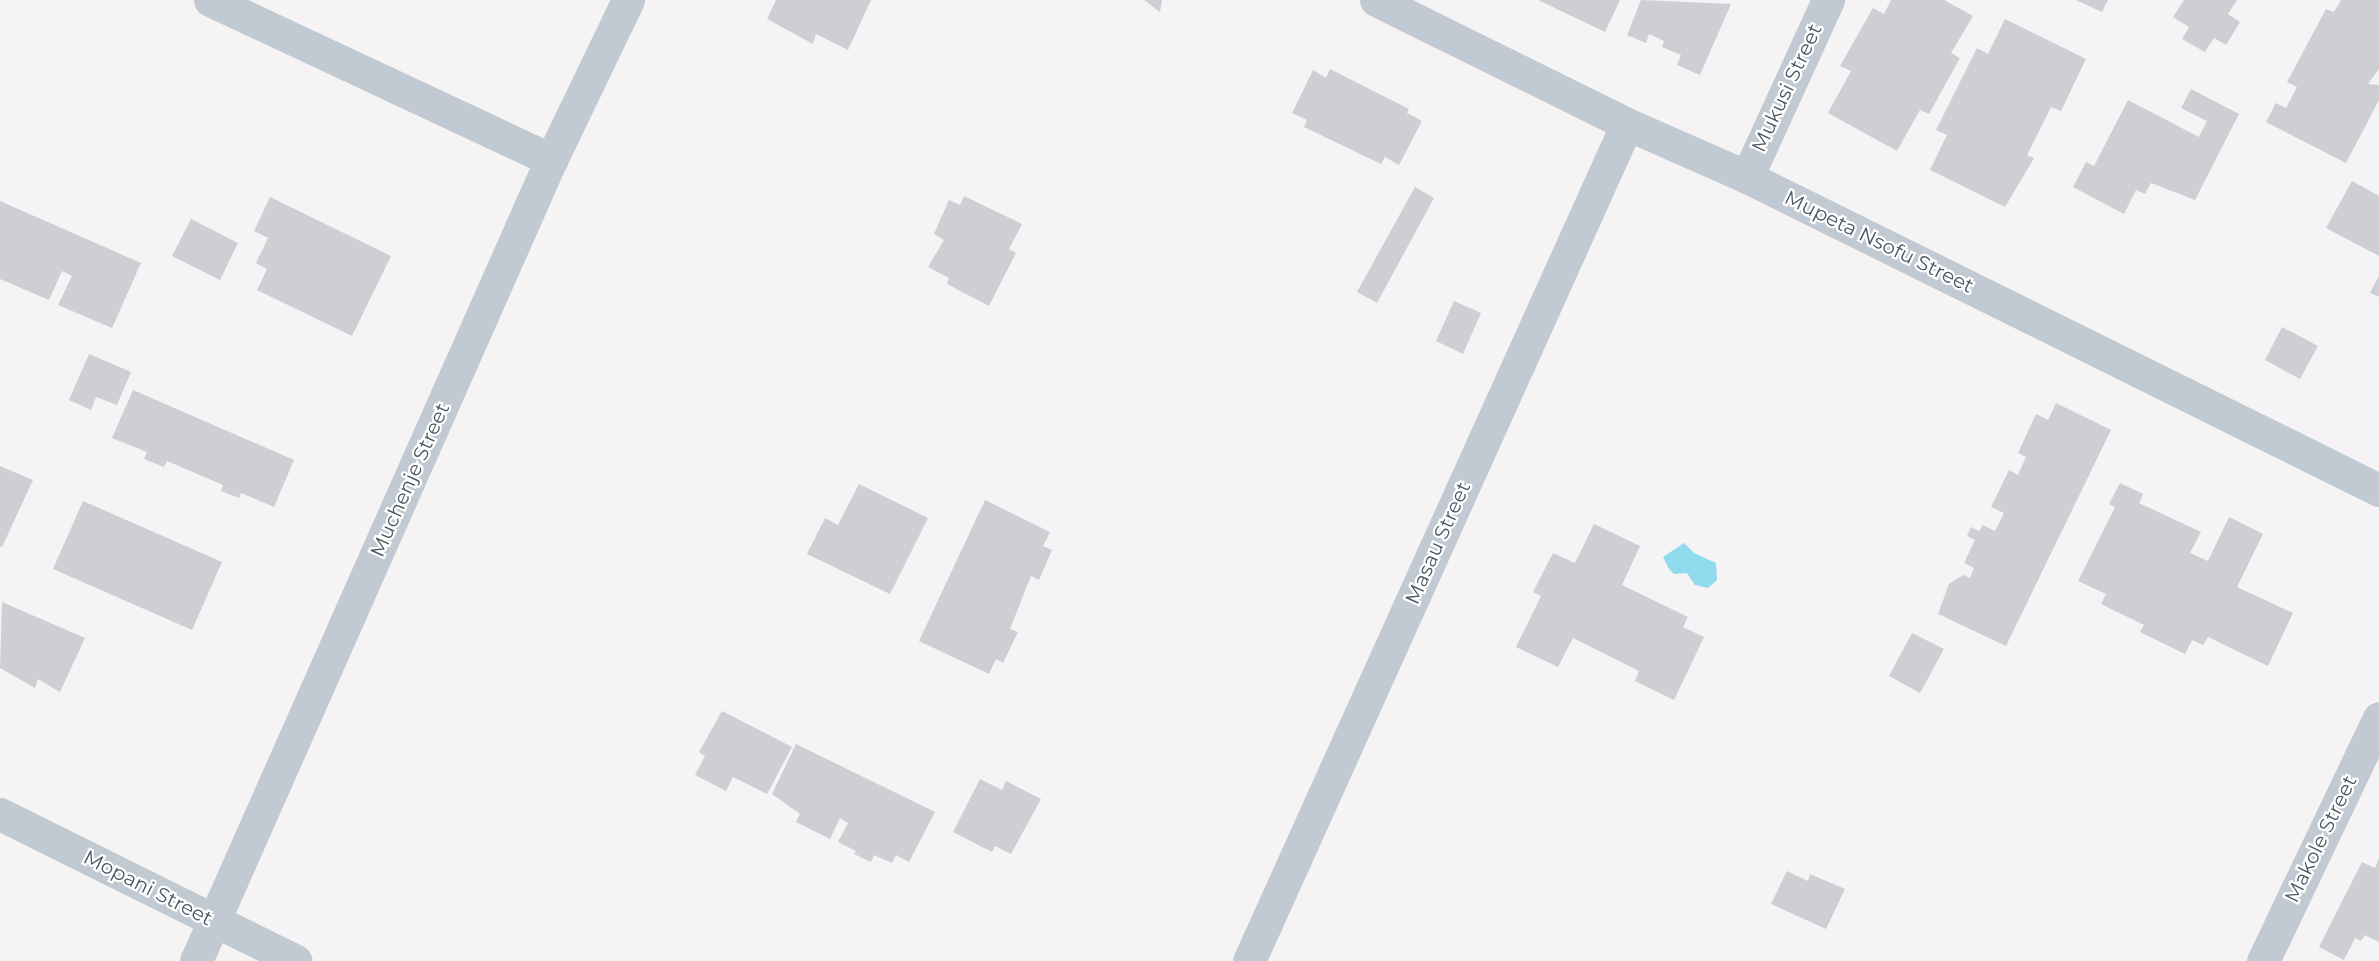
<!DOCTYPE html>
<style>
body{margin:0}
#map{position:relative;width:2379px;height:961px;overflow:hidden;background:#f5f3f3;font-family:Montserrat,sans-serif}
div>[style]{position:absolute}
.water>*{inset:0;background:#90daee}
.building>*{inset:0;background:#cdcfd5}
.minor>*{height:33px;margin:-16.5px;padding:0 16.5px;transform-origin:16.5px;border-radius:16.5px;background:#c1cad2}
span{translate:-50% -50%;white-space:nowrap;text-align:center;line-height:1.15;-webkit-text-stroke:4.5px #fff;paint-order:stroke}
.street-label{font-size:20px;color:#4a5661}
</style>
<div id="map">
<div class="water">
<div style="clip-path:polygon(1684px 543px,1694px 553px,1716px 563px,1717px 580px,1708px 588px,1695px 585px,1687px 573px,1674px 574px,1669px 569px,1663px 557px)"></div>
</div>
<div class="building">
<div style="clip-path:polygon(776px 0,871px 0,848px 50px,816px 34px,813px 44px,767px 19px)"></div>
<div style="clip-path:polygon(1144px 0,1162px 0,1160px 12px)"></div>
<div style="clip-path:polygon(1538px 0,1620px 0,1605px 32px)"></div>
<div style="clip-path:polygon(1641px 0,1731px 4px,1700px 75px,1677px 65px,1681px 55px,1662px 47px,1664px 41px,1649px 34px,1646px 43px,1627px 35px)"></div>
<div style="clip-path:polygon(1891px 0,1944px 0,1973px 16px,1951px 53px,1960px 58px,1929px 114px,1920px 110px,1897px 151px,1828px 113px,1851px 71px,1840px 66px,1873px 8px,1884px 14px)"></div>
<div style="clip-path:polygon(2076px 0,2108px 0,2102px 12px)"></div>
<div style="clip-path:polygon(2184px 0,2237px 0,2228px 14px,2240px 22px,2226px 45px,2214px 38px,2205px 52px,2182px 39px,2189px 27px,2173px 17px)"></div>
<div style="clip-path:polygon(2341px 0,2379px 0,2379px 69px,2368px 84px,2379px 85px,2379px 100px,2346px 163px,2266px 122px,2276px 103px,2286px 108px,2297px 87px,2287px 82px,2326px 9px,2334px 12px)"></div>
<div style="clip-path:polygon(2005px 19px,2086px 59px,2061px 111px,2051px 107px,2027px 155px,2034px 158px,2005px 207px,1930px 170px,1947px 135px,1936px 130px,1977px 48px,1988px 54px)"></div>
<div style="clip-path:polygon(1330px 69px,1409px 109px,1407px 113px,1422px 121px,1399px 165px,1385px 157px,1381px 164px,1304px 127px,1307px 120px,1292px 113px,1313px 70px,1326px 78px)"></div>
<div style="clip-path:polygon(2191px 89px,2239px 114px,2195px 200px,2151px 183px,2145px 194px,2136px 190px,2124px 214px,2073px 187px,2086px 162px,2094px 166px,2128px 100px,2199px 137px,2207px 121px,2181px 108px)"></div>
<div style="clip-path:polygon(2352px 181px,2379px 196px,2379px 256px,2326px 228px)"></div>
<div style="clip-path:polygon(1415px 187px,1434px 198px,1377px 303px,1357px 292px)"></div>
<div style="clip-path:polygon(964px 196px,1022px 224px,1009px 249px,1016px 253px,989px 306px,947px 284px,949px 278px,928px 267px,944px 240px,934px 234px,949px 200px,960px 205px)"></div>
<div style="clip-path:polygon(270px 197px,391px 256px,352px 336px,257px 290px,267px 269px,256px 263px,268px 238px,254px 231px)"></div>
<div style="clip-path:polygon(0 201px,141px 263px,112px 328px,58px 305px,72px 276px,62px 271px,49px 300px,0 279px)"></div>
<div style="clip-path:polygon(191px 219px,238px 243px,220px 280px,172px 256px)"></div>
<div style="clip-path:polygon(2379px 276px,2379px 297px,2370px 293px)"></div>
<div style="clip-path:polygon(1454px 301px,1481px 313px,1463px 354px,1436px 341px)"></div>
<div style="clip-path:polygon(2282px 327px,2318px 346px,2300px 379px,2265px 360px)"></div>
<div style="clip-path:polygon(89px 354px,131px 372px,117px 405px,96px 397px,91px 410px,69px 400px)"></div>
<div style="clip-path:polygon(133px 390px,294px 460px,274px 507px,241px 493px,239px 498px,221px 491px,223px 485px,167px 461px,164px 467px,144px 459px,147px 452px,112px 438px)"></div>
<div style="clip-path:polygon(2056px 403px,2111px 430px,2006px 646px,1938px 614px,1949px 584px,1963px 575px,1970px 578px,1974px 568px,1964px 563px,1975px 540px,1967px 536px,1971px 527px,1979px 531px,1983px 525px,1995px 531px,2004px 513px,1991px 507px,2009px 470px,2018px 475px,2026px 457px,2018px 453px,2036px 414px,2048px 420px)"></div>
<div style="clip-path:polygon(0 466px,33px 480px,2px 547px,0 546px)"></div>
<div style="clip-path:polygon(2120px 483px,2143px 494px,2139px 503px,2201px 532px,2190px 553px,2208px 561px,2229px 517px,2263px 534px,2237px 587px,2293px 613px,2268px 666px,2208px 637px,2203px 645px,2192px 640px,2185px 654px,2140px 632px,2144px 625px,2101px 604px,2106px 594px,2078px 581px,2115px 507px,2109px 504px)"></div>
<div style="clip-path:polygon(859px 484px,928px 518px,890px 594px,807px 554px,825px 518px,838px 525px)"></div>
<div style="clip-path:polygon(985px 500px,1050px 532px,1043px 546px,1052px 550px,1039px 580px,1031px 576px,1010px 629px,1018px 632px,1003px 663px,996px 659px,989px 674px,919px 641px)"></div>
<div style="clip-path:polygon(83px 501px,222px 562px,192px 630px,53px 569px)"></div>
<div style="clip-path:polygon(1594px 524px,1640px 546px,1622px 585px,1688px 617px,1683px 627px,1704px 637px,1674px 700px,1635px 681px,1639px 671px,1573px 638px,1558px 667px,1516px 647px,1541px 596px,1533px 592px,1553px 553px,1575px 563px)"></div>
<div style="clip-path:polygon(2px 602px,85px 638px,60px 692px,38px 679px,35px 688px,0 668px)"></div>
<div style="clip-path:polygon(1912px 633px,1944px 649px,1920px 693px,1889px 676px)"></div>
<div style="clip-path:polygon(722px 711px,792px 747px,767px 794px,733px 777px,726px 791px,695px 775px,705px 756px,699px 752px)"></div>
<div style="clip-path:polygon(796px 744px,935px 812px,909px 862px,896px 855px,892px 863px,874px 855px,871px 862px,854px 854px,856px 851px,838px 842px,848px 823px,840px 818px,830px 839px,796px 822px,800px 814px,772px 794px)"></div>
<div style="clip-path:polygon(980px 779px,1002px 790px,1006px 781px,1041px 799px,1011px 854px,995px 846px,992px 852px,953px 832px)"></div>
<div style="clip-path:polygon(2379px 858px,2379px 942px,2365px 935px,2361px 941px,2355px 938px,2344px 960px,2319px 947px,2362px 862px,2375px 868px)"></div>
<div style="clip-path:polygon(1787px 871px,1808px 881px,1810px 874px,1845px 889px,1826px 929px,1771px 904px)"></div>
</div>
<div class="minor">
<div style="left:210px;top:0;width:377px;rotate:25.1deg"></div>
<div style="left:1376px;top:0;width:280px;rotate:26.3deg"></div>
<div style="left:1627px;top:124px;width:131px;rotate:23.8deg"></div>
<div style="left:1747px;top:177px;width:705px;rotate:26.35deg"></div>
<div style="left:1747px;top:177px;width:195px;rotate:-65.4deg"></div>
<div style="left:0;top:814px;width:330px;rotate:26.4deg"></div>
<div style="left:196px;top:961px;width:876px;rotate:-66.1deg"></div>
<div style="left:551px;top:160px;width:178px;rotate:-64.3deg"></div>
<div style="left:1249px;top:961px;width:918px;rotate:-65.7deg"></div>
<div style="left:2263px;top:961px;width:269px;rotate:-64.5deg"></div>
</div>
<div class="street-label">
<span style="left:1787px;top:88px;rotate:-65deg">Mukusi Street</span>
<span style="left:1879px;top:242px;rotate:26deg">Mupeta Nsofu Street</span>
<span style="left:410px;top:480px;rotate:-66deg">Muchenje Street</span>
<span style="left:1438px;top:543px;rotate:-66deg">Masau Street</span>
<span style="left:2321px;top:839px;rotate:-64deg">Makole Street</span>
<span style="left:148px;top:888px;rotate:27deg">Mopani Street</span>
</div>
</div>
